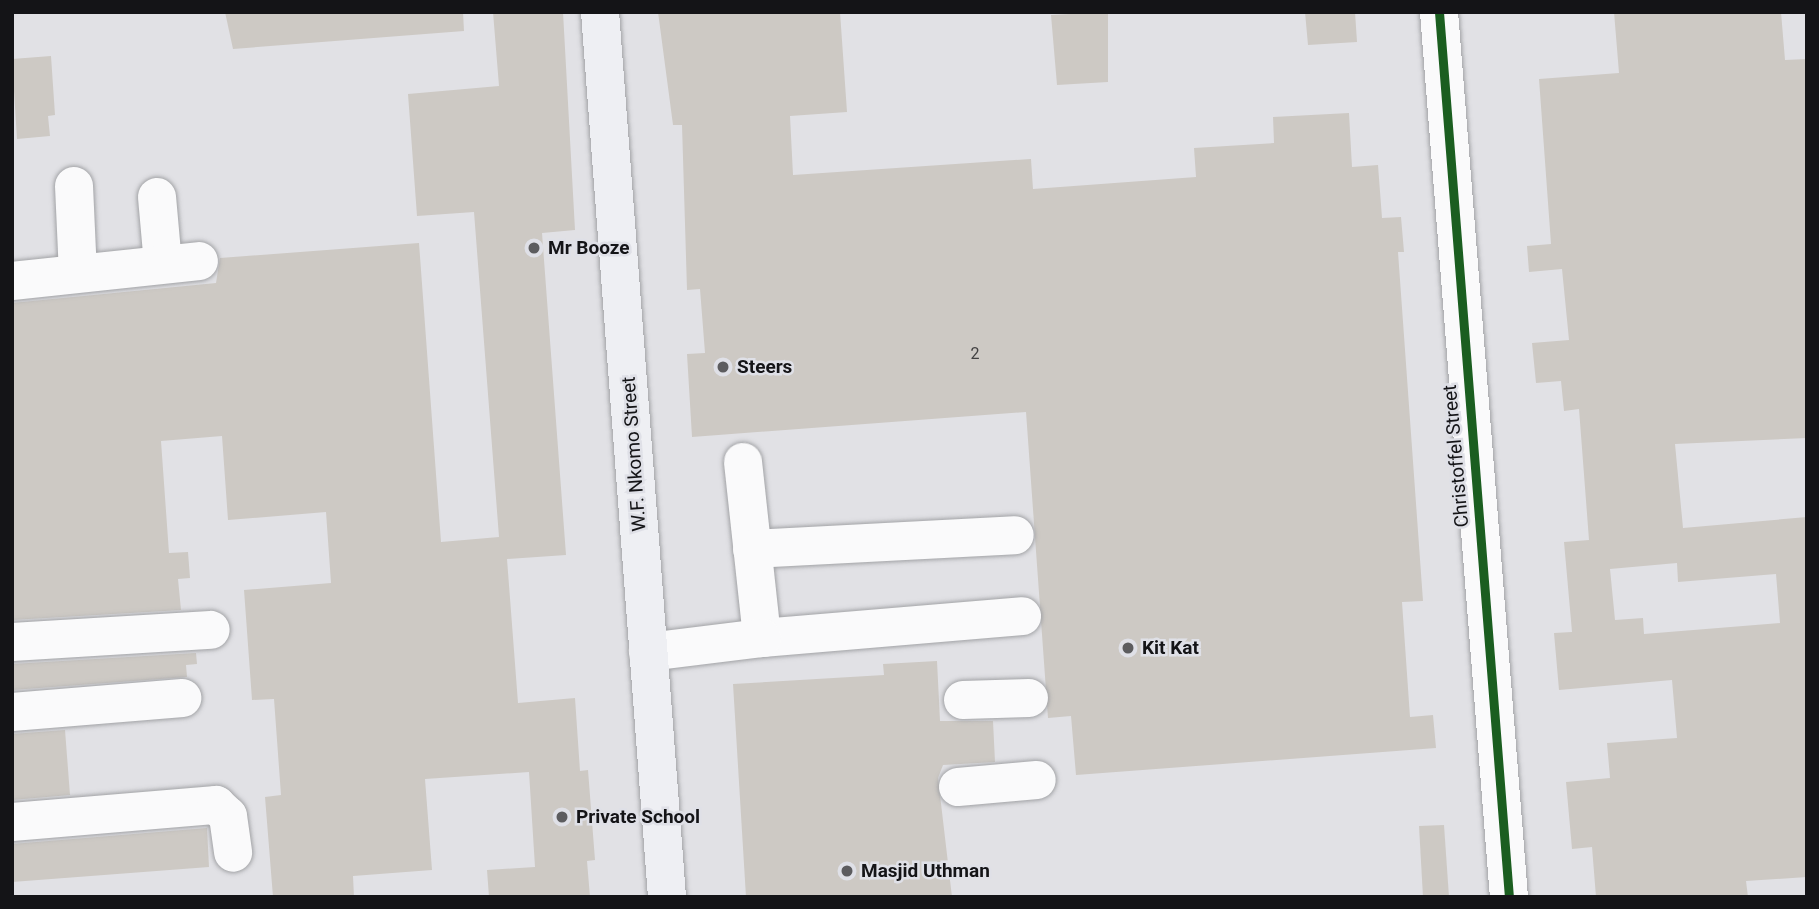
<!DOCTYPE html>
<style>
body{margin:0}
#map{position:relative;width:1819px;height:909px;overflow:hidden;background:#e1e1e5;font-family:Roboto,sans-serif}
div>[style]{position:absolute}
.building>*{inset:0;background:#cdc9c4}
.roads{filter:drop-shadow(0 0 2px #a2a3a6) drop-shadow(0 0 2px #a2a3a6)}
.minor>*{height:38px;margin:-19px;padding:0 19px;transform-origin:19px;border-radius:19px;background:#fafafb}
.major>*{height:38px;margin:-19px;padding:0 19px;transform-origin:19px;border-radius:19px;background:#eeeff3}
.cycleway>*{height:9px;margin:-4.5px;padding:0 4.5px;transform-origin:4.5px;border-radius:4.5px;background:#1b5e20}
.dots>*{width:19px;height:19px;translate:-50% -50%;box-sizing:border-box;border:4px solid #dfe0e7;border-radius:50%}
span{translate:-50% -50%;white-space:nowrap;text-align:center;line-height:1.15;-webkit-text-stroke:5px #dfe0e7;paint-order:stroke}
.number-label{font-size:16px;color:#424142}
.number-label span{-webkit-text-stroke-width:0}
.poi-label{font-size:19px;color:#141417;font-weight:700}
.left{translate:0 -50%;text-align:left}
.street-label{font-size:19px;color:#141417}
.frame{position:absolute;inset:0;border:14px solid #141417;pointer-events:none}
</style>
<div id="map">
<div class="building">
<div style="clip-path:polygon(225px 12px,463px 12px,464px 31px,233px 49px)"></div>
<div style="clip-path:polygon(493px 12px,563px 12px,575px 230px,542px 233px,566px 555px,507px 559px,518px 703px,575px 698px,580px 771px,588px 770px,595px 860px,587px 861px,590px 897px,489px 897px,487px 870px,535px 867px,529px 772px,425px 779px,432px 870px,353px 876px,354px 897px,273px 897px,265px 797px,281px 795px,274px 699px,252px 700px,244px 590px,331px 583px,326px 512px,228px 520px,222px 436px,161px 441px,169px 553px,188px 552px,190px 578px,178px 579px,181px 610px,12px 620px,12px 303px,216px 283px,220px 258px,419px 243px,441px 542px,499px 537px,474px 212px,417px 216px,408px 94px,499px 86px)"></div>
<div style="clip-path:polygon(658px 12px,840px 12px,847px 112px,790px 116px,793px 175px,1031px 159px,1033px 189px,1196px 177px,1194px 148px,1274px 143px,1273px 117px,1349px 113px,1352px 167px,1378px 165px,1382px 218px,1401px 217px,1404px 252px,1398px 252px,1423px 601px,1402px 602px,1410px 717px,1433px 715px,1436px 748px,1076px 775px,1071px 716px,1048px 718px,1026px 412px,692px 437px,687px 354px,705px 353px,700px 289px,687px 290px,682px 125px,673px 125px)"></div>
<div style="clip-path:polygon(1108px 12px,1108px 82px,1057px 85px,1051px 15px)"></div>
<div style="clip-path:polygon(1305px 12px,1355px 12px,1357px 42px,1308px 45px)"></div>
<div style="clip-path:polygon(evenodd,1614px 12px,1781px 12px,1785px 60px,1807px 59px,1807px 438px,1675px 444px,1683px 528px,1807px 517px,1807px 877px,1746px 881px,1748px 897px,1596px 897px,1592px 847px,1572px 849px,1566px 782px,1610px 778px,1607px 743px,1677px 738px,1672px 680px,1559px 690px,1554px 633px,1572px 632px,1564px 542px,1589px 540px,1579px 409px,1564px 411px,1561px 381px,1536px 383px,1532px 343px,1569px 340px,1562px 269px,1529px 272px,1527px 246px,1551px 244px,1539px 79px,1619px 73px,1614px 12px,1677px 563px,1678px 582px,1776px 574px,1780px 623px,1644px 634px,1643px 618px,1615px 620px,1610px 569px,1677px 563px)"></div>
<div style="clip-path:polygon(51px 56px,55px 115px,48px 116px,50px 136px,17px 139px,12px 59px)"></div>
<div style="clip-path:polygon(196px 653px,197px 664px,186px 665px,187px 677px,12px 690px,12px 664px)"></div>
<div style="clip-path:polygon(937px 661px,940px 721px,993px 721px,995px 762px,943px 765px,938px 778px,952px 897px,746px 897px,733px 684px,884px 675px,883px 664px)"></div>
<div style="clip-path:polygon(65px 730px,70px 795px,12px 800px,12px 734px)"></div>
<div style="clip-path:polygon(1444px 825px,1449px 897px,1423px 897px,1419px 826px)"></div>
<div style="clip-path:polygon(207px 828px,209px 867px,12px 882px,12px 844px)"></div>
</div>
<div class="roads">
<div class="minor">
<div style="left:1439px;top:12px;width:888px;rotate:85.48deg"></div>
<div style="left:74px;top:186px;width:87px;rotate:87.4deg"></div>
<div style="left:157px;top:197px;width:67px;rotate:84.9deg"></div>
<div style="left:12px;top:281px;width:188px;rotate:-6.1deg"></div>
<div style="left:743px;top:462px;width:177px;rotate:83.8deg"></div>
<div style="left:762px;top:638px;width:261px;rotate:-4.8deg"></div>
<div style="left:752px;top:549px;width:263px;rotate:-3deg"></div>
<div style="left:12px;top:642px;width:199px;rotate:-3.5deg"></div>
<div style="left:648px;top:652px;width:115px;rotate:-7deg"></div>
<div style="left:963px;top:700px;width:66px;rotate:-1.7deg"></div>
<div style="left:12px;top:712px;width:171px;rotate:-4.7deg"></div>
<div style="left:958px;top:787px;width:79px;rotate:-5.1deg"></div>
<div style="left:12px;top:822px;width:205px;rotate:-4.8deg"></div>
<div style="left:216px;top:805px;width:16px;rotate:43deg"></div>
<div style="left:228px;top:816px;width:37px;rotate:82deg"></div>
</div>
<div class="major">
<div style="left:600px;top:12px;width:888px;rotate:85.67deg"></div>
</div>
</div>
<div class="cycleway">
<div style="left:1439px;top:12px;width:888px;rotate:85.48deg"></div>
</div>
<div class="dots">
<div style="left:534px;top:248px;background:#5c5c5f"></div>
<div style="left:723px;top:367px;background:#5c5c5f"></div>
<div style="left:1128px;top:648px;background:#5c5c5f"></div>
<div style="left:562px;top:817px;background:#5c5c5f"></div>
<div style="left:847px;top:871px;background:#5c5c5f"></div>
</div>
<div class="number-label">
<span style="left:975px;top:354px">2</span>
</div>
<div class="poi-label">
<span class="left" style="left:548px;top:248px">Mr Booze</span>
<span class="left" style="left:737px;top:367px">Steers</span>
<span class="left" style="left:1142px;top:648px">Kit Kat</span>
<span class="left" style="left:576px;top:817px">Private School</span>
<span class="left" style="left:861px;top:871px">Masjid Uthman</span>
</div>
<div class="street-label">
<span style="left:634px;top:454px;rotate:-94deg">W.F. Nkomo Street</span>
<span style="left:1456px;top:456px;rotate:-95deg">Christoffel Street</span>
</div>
<div class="frame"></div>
</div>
